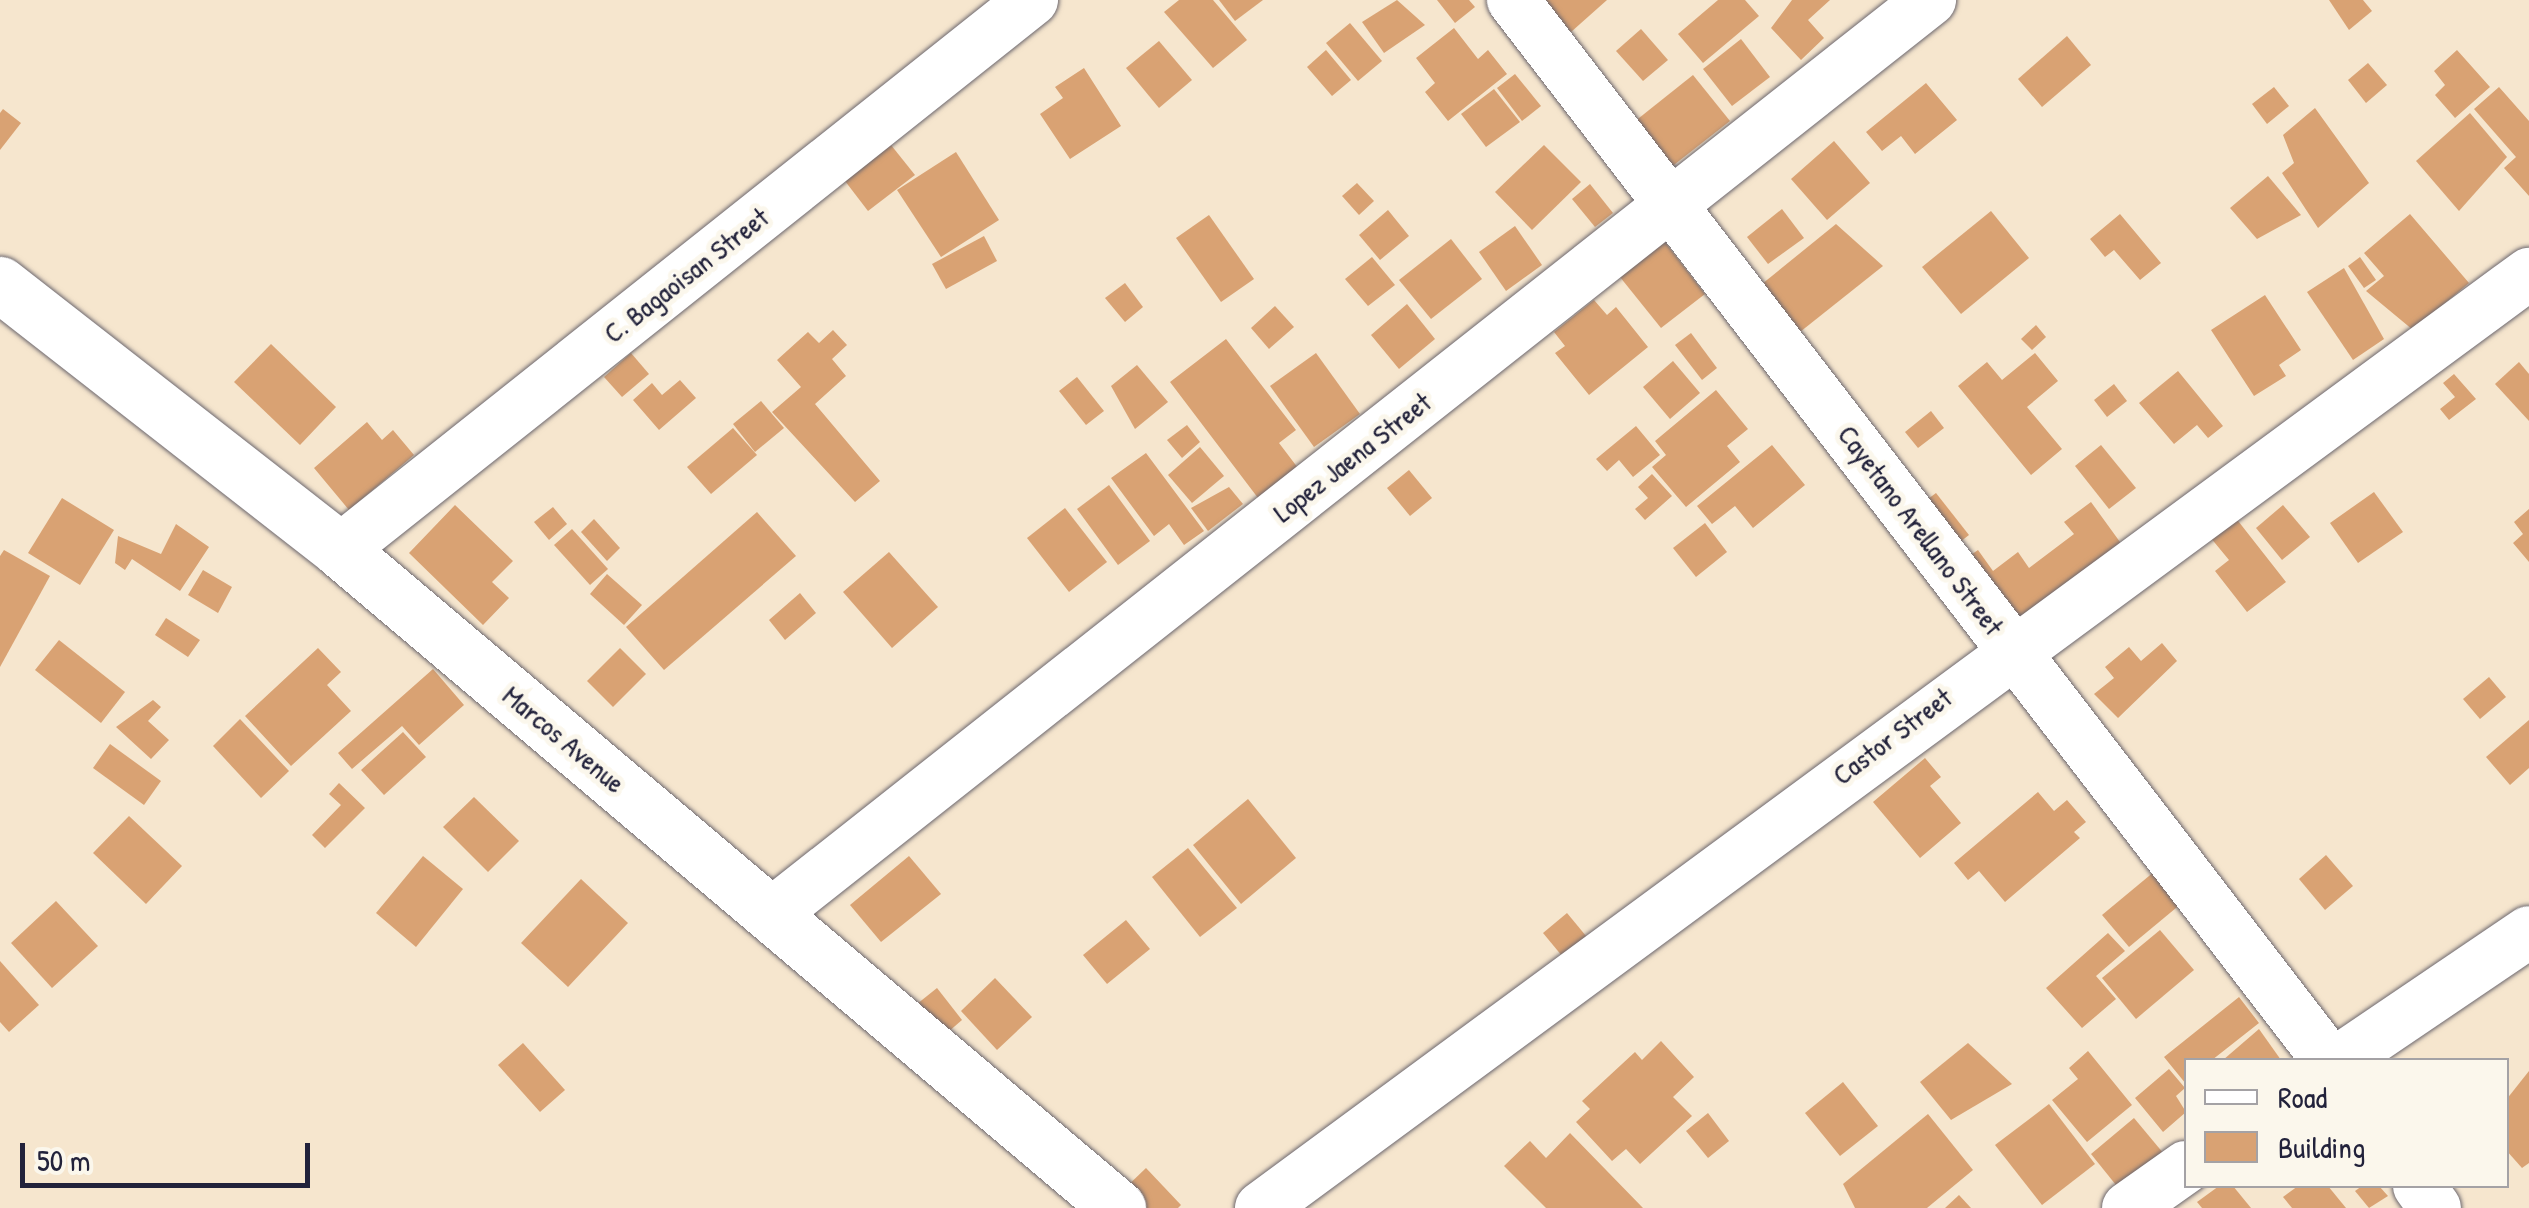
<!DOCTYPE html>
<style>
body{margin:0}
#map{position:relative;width:2529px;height:1208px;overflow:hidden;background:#f6e6ce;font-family:"Patrick Hand",sans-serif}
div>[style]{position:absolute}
.building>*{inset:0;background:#d9a273}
.roads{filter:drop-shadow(0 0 2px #6c676e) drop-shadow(0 0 2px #6c676e)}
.minor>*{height:52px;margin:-26px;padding:0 26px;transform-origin:26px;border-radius:26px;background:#fff}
.major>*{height:55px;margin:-27.5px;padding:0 27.5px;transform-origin:27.5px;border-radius:27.5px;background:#fff}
span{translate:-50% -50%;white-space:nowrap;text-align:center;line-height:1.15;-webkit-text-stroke:10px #fbf7ec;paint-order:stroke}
.street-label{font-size:28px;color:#22223b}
.legend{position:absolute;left:2184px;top:1058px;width:325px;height:130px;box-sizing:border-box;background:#fbf7ec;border:2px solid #a4a2a5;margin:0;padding:12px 18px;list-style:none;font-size:30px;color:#22223b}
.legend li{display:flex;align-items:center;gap:20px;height:50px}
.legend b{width:50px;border:2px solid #a4a2a5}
.scale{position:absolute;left:20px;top:1143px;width:290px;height:45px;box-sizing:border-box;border:5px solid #22223b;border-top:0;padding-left:12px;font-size:30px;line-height:35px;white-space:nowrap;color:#22223b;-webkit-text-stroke:8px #fbf7ec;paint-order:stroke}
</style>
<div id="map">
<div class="building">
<div style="clip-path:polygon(1179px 0,1213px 0,1247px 40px,1213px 68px,1164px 12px)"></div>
<div style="clip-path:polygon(1219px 0,1263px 0,1235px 21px)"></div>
<div style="clip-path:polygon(1397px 0,1425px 25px,1384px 53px,1362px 22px)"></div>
<div style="clip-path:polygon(1437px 0,1469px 0,1475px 7px,1455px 23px)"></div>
<div style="clip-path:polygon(1543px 0,1607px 0,1571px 32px)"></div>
<div style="clip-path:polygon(1718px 0,1745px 0,1759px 16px,1703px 63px,1678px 34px)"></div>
<div style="clip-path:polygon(1792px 0,1830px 0,1808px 20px,1824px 38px,1801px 60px,1771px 28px)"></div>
<div style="clip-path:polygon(2329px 0,2363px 0,2372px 11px,2349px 30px)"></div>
<div style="clip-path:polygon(1350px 23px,1382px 61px,1358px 81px,1326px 43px)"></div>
<div style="clip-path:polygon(1454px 28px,1478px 59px,1488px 50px,1507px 74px,1448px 121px,1425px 92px,1435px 83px,1416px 58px)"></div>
<div style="clip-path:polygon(1641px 29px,1668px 60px,1643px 81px,1616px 51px)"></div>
<div style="clip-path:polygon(2067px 36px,2091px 65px,2042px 107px,2018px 79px)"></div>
<div style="clip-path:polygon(1741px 39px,1770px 77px,1732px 106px,1703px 69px)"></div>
<div style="clip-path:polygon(1159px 41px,1192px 80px,1159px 108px,1126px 68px)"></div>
<div style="clip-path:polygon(1326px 50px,1351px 80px,1332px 96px,1307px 67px)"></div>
<div style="clip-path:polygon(2457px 50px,2490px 87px,2455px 118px,2435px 95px,2445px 85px,2434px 71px)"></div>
<div style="clip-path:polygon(2368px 63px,2387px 85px,2366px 103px,2348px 80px)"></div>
<div style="clip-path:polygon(1084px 68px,1121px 126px,1070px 159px,1040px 114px,1063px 98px,1055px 87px)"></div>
<div style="clip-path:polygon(1515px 74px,1541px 106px,1522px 121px,1497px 88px)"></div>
<div style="clip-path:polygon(1693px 75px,1730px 121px,1670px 168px,1634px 122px)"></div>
<div style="clip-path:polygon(1926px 83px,1957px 120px,1915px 154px,1901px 136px,1882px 151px,1866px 132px)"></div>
<div style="clip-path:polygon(2274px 87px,2289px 106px,2267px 124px,2252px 104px)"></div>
<div style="clip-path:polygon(2499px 87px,2529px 121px,2529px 196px,2504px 168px,2516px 157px,2474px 109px)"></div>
<div style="clip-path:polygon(1494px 89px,1520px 122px,1486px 147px,1461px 114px)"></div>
<div style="clip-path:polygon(2315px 108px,2369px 183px,2318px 228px,2282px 173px,2294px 163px,2283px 135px)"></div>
<div style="clip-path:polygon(3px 109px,21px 123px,0 150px,0 113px)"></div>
<div style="clip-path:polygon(2470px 113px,2507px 157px,2459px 211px,2416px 161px)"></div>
<div style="clip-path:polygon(1834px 141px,1870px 183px,1827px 220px,1791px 179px)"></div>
<div style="clip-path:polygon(891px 145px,915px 175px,868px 211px,845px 181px)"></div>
<div style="clip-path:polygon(1544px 145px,1581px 182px,1532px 230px,1495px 192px)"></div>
<div style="clip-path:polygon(956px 152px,999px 220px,941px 257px,897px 190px)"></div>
<div style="clip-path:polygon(2268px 176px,2301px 215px,2257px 239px,2230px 208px)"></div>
<div style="clip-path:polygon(1357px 183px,1374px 201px,1359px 215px,1342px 196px)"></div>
<div style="clip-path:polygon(1590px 184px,1613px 213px,1595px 227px,1572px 199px)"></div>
<div style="clip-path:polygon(1782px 209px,1804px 238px,1768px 264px,1747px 237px)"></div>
<div style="clip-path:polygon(1388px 210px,1409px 236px,1380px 260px,1359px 235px)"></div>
<div style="clip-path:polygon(1991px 211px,2029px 258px,1961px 314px,1922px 267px)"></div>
<div style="clip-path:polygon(2120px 214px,2161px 263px,2140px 280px,2114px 250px,2105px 257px,2090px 239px)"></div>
<div style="clip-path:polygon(2410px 214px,2469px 283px,2413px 330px,2366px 291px,2384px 276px,2364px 253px)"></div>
<div style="clip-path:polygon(1209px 215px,1254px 279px,1221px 302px,1176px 238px)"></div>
<div style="clip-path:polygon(1836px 224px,1883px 266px,1800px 332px,1762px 284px)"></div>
<div style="clip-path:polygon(1515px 226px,1542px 265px,1506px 291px,1479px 252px)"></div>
<div style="clip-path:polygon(984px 236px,997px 261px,946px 289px,932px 264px)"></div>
<div style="clip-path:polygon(1451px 239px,1482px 279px,1431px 319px,1399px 280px)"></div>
<div style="clip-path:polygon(1665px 242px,1705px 294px,1661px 328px,1620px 277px)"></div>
<div style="clip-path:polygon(1372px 257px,1395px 285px,1368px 306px,1345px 279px)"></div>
<div style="clip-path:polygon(2360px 257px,2376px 280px,2364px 288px,2348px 266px)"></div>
<div style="clip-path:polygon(2344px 268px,2384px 339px,2353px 360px,2307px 292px)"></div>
<div style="clip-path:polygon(1125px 283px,1143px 307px,1125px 322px,1105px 298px)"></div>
<div style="clip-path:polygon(2265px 295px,2301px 350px,2279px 365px,2286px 376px,2254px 396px,2211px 330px)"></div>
<div style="clip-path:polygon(1594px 300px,1607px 315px,1616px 307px,1648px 347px,1589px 395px,1555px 353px,1565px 346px,1554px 332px)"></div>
<div style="clip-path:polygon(1407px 304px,1435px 339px,1399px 369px,1371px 335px)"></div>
<div style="clip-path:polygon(1275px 306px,1294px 327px,1269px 349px,1251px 328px)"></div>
<div style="clip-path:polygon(2036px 325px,2046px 337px,2032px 350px,2021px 339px)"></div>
<div style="clip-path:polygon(833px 330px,847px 345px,832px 359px,846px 376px,815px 404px,880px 481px,855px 502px,772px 412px,801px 387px,777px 360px,808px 332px,819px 343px)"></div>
<div style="clip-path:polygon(1691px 333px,1717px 368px,1702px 380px,1675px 345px)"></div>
<div style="clip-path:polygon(1226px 339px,1296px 430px,1279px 443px,1298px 468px,1258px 498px,1170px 382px)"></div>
<div style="clip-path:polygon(271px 344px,336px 407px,300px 445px,234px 382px)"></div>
<div style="clip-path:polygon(631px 353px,649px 374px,622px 397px,604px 377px)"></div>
<div style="clip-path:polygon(1316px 353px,1360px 414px,1314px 447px,1270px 386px)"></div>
<div style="clip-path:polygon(2035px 353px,2058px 381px,2027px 407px,2062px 449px,2031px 475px,1958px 386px,1987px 362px,2002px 380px)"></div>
<div style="clip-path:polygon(1673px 361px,1700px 393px,1670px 419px,1643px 387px)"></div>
<div style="clip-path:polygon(2519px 362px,2529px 374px,2529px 421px,2495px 384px)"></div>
<div style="clip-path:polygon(1137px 365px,1168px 402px,1135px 429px,1111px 386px)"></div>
<div style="clip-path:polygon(2178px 371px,2223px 426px,2208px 438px,2197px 425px,2174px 444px,2139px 403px)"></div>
<div style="clip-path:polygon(2454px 374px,2476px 399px,2449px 420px,2440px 409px,2455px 397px,2443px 383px)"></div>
<div style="clip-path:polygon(1077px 377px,1104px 411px,1086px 425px,1059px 391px)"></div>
<div style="clip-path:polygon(680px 380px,696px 398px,659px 430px,633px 400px,652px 383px,662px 395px)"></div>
<div style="clip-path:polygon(2114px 384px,2127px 401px,2107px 417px,2094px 400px)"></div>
<div style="clip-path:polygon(1716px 390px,1748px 429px,1727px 446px,1740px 462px,1686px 507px,1652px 467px,1666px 455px,1655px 441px)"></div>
<div style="clip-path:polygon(761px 401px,784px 428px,755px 452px,733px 424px)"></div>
<div style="clip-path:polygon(1931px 411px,1944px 428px,1918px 448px,1905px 432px)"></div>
<div style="clip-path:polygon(367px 422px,382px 440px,393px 430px,414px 455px,349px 510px,314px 468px)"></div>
<div style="clip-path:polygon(1187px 425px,1200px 442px,1182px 458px,1167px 440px)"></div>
<div style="clip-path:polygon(1636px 426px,1660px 455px,1633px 477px,1619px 460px,1607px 471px,1596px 459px)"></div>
<div style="clip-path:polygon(733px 428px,757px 455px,711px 494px,687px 467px)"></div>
<div style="clip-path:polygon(1772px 445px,1805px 485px,1753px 528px,1735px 506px,1712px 524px,1697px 506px)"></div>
<div style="clip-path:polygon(2101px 445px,2136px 488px,2109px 509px,2075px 466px)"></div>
<div style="clip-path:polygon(1200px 447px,1224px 476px,1192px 503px,1168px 475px)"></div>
<div style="clip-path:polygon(1146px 453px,1204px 531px,1184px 545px,1169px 524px,1154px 536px,1111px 478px)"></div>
<div style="clip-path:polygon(1409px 470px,1432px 498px,1410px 516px,1387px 488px)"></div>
<div style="clip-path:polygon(1652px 474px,1672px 496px,1645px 520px,1635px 509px,1648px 498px,1638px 487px)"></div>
<div style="clip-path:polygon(1109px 485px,1150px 541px,1118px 565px,1077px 509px)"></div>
<div style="clip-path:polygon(1229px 487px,1243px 504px,1208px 531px,1191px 508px)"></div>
<div style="clip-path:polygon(2374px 492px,2403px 532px,2358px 563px,2330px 523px)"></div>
<div style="clip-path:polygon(1936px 493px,1969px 535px,1951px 549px,1924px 502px)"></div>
<div style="clip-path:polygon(62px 498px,114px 530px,80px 585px,28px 553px)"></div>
<div style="clip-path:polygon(2091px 502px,2128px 553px,2018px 636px,1962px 561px,1978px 550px,1993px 571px,2018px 552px,2029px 568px,2074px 534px,2064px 522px)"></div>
<div style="clip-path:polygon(455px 505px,513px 561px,492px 582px,509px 598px,483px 625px,409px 553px)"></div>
<div style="clip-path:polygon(2283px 505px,2310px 537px,2282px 560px,2256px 528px)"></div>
<div style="clip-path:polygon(553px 507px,567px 524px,549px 540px,534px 522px)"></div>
<div style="clip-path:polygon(1065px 508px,1107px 562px,1069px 592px,1027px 538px)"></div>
<div style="clip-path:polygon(2529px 509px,2529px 562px,2513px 543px,2523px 534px,2514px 522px)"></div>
<div style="clip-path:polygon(757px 512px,796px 556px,664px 670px,626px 627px)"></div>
<div style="clip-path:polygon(2235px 517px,2286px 582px,2247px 612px,2215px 571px,2229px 560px,2210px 537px)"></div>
<div style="clip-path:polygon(594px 519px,620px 548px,607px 561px,581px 532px)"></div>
<div style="clip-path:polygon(1705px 523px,1727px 552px,1696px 577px,1673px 548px)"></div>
<div style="clip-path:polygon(176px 524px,209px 547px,180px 591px,132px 559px,125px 570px,115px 563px,118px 536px,161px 554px)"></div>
<div style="clip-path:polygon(572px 529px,608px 569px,590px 585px,554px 545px)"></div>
<div style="clip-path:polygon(4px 550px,50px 576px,0 667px,0 556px)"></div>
<div style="clip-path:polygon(889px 552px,938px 607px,892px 648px,843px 592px)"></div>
<div style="clip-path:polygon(203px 570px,232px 587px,218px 613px,188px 595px)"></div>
<div style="clip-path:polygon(607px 574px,642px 605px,624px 625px,590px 594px)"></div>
<div style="clip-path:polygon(800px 593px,816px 613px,785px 640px,769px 620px)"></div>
<div style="clip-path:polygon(166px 618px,200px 640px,188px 657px,155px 635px)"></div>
<div style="clip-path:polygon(59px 640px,125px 692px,101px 723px,35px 670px)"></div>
<div style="clip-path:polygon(2162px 643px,2177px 661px,2118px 718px,2094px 694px,2114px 678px,2105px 667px,2129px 647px,2141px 661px)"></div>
<div style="clip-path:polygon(318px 648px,341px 672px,327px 685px,351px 711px,291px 766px,245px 716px)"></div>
<div style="clip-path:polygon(620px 648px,646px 674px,613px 707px,587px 681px)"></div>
<div style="clip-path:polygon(433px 669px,464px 705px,419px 745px,402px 726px,352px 769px,338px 753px)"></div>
<div style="clip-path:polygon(2489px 677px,2506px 697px,2480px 719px,2463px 699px)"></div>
<div style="clip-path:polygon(153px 700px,161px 707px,148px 721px,169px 740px,151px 759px,116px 727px)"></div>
<div style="clip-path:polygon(240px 719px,289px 771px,261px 798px,213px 746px)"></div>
<div style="clip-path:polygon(2529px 720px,2529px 768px,2510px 785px,2486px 757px)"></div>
<div style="clip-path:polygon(403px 732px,426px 757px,384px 795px,361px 770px)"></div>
<div style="clip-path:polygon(110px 744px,161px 781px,144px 805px,93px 768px)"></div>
<div style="clip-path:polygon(1925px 758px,1941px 777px,1930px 786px,1961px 823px,1920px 858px,1873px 802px)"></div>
<div style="clip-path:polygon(339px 783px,365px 808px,325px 848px,312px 835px,341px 805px,329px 794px)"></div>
<div style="clip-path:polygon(2038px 792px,2054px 811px,2067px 800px,2086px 822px,2074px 832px,2080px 838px,2005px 902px,1979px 871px,1968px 880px,1954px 863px)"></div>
<div style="clip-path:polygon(474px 797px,519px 841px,488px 872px,443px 827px)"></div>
<div style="clip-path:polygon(1248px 799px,1296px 858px,1241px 904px,1193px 845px)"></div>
<div style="clip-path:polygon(129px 816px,182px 866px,146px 904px,93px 853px)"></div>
<div style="clip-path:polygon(1188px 848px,1237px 908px,1200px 937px,1152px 877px)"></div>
<div style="clip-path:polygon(2326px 855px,2353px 886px,2325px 910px,2299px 879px)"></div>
<div style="clip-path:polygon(423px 856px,463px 889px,416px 947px,376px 913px)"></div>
<div style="clip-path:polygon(909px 856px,941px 894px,881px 942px,850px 905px)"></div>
<div style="clip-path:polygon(2155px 871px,2182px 903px,2129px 947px,2102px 915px)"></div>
<div style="clip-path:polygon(581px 879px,628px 923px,568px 987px,521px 943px)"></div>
<div style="clip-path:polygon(56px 901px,98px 946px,52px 988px,11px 943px)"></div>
<div style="clip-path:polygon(1567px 913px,1596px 948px,1572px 968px,1543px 933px)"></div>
<div style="clip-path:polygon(1126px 920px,1150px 949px,1107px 984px,1083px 955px)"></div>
<div style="clip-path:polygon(2160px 930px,2194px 970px,2136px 1019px,2102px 978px)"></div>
<div style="clip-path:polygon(2108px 933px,2125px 951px,2096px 976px,2116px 999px,2082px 1028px,2046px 988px)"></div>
<div style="clip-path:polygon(0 961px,39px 1005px,9px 1032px,0 1022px)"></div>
<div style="clip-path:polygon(995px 978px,1032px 1017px,997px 1050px,961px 1011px)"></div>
<div style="clip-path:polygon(937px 988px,962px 1020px,933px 1045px,907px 1012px)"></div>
<div style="clip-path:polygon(2239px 997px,2259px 1023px,2212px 1060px,2186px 1060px,2186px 1084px,2164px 1057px)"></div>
<div style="clip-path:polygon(2259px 1029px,2281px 1060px,2223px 1060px)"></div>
<div style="clip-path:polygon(1661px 1041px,1694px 1077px,1673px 1097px,1692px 1116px,1640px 1164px,1626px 1149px,1612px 1161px,1576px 1122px,1590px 1109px,1582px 1101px,1635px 1052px,1642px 1060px)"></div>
<div style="clip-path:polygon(523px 1043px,565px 1090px,540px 1112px,498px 1065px)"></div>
<div style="clip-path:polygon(1968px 1043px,2012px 1084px,1951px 1120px,1920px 1082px)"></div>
<div style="clip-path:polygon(2088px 1051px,2132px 1105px,2087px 1142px,2052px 1100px,2078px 1079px,2069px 1068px)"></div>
<div style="clip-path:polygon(2169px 1069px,2185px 1088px,2176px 1096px,2186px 1112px,2163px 1132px,2135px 1098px)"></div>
<div style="clip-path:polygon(2529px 1071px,2529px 1163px,2522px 1168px,2506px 1150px,2506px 1100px)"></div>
<div style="clip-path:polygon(1843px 1082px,1878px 1126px,1840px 1156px,1805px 1113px)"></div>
<div style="clip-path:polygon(2049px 1104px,2095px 1164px,2042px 1205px,1995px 1145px)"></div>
<div style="clip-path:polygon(1708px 1113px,1729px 1141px,1708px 1158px,1686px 1131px)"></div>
<div style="clip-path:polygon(1928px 1114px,1973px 1170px,1927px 1208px,1855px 1208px,1843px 1184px)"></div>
<div style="clip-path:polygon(2134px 1118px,2164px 1154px,2120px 1190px,2091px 1154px)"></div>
<div style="clip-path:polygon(1570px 1133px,1643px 1208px,1546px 1208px,1504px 1166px,1530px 1141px,1546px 1158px)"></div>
<div style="clip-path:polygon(1146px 1168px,1181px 1205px,1178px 1208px,1135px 1208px,1120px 1193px)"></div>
<div style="clip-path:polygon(2219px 1186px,2233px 1186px,2251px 1208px,2202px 1208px,2197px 1202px)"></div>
<div style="clip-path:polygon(2298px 1186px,2328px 1186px,2346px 1208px,2292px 1208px,2283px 1197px)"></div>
<div style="clip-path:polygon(2362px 1186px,2379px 1186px,2388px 1196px,2369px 1208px,2355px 1191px)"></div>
<div style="clip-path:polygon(1959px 1195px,1971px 1208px,1945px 1208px)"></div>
</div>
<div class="roads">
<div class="minor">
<div style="left:1513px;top:0;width:1337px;rotate:52.44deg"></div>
<div style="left:340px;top:550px;width:884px;rotate:-38.48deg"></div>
<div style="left:773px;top:913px;width:1474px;rotate:-38.28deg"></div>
<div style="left:2340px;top:1060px;width:228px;rotate:-34.1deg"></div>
<div style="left:2419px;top:1186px;width:27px;rotate:54deg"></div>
<div style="left:1261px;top:1208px;width:1575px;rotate:-36.38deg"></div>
<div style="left:2128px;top:1208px;width:71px;rotate:-35.3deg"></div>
</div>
<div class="major">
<div style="left:0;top:284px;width:432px;rotate:38deg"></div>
<div style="left:340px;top:550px;width:1019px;rotate:40.22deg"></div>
</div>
</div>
<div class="street-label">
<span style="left:686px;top:275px;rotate:-38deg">C. Bagaoisan Street</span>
<span style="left:1352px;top:457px;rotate:-38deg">Lopez Jaena Street</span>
<span style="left:1921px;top:530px;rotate:53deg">Cayetano Arellano Street</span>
<span style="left:1892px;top:736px;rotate:-37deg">Castor Street</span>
<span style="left:564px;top:739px;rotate:40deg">Marcos Avenue</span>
</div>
<ul class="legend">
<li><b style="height:12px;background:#fff"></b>Road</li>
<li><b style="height:28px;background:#d9a273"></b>Building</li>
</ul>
<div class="scale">50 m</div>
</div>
